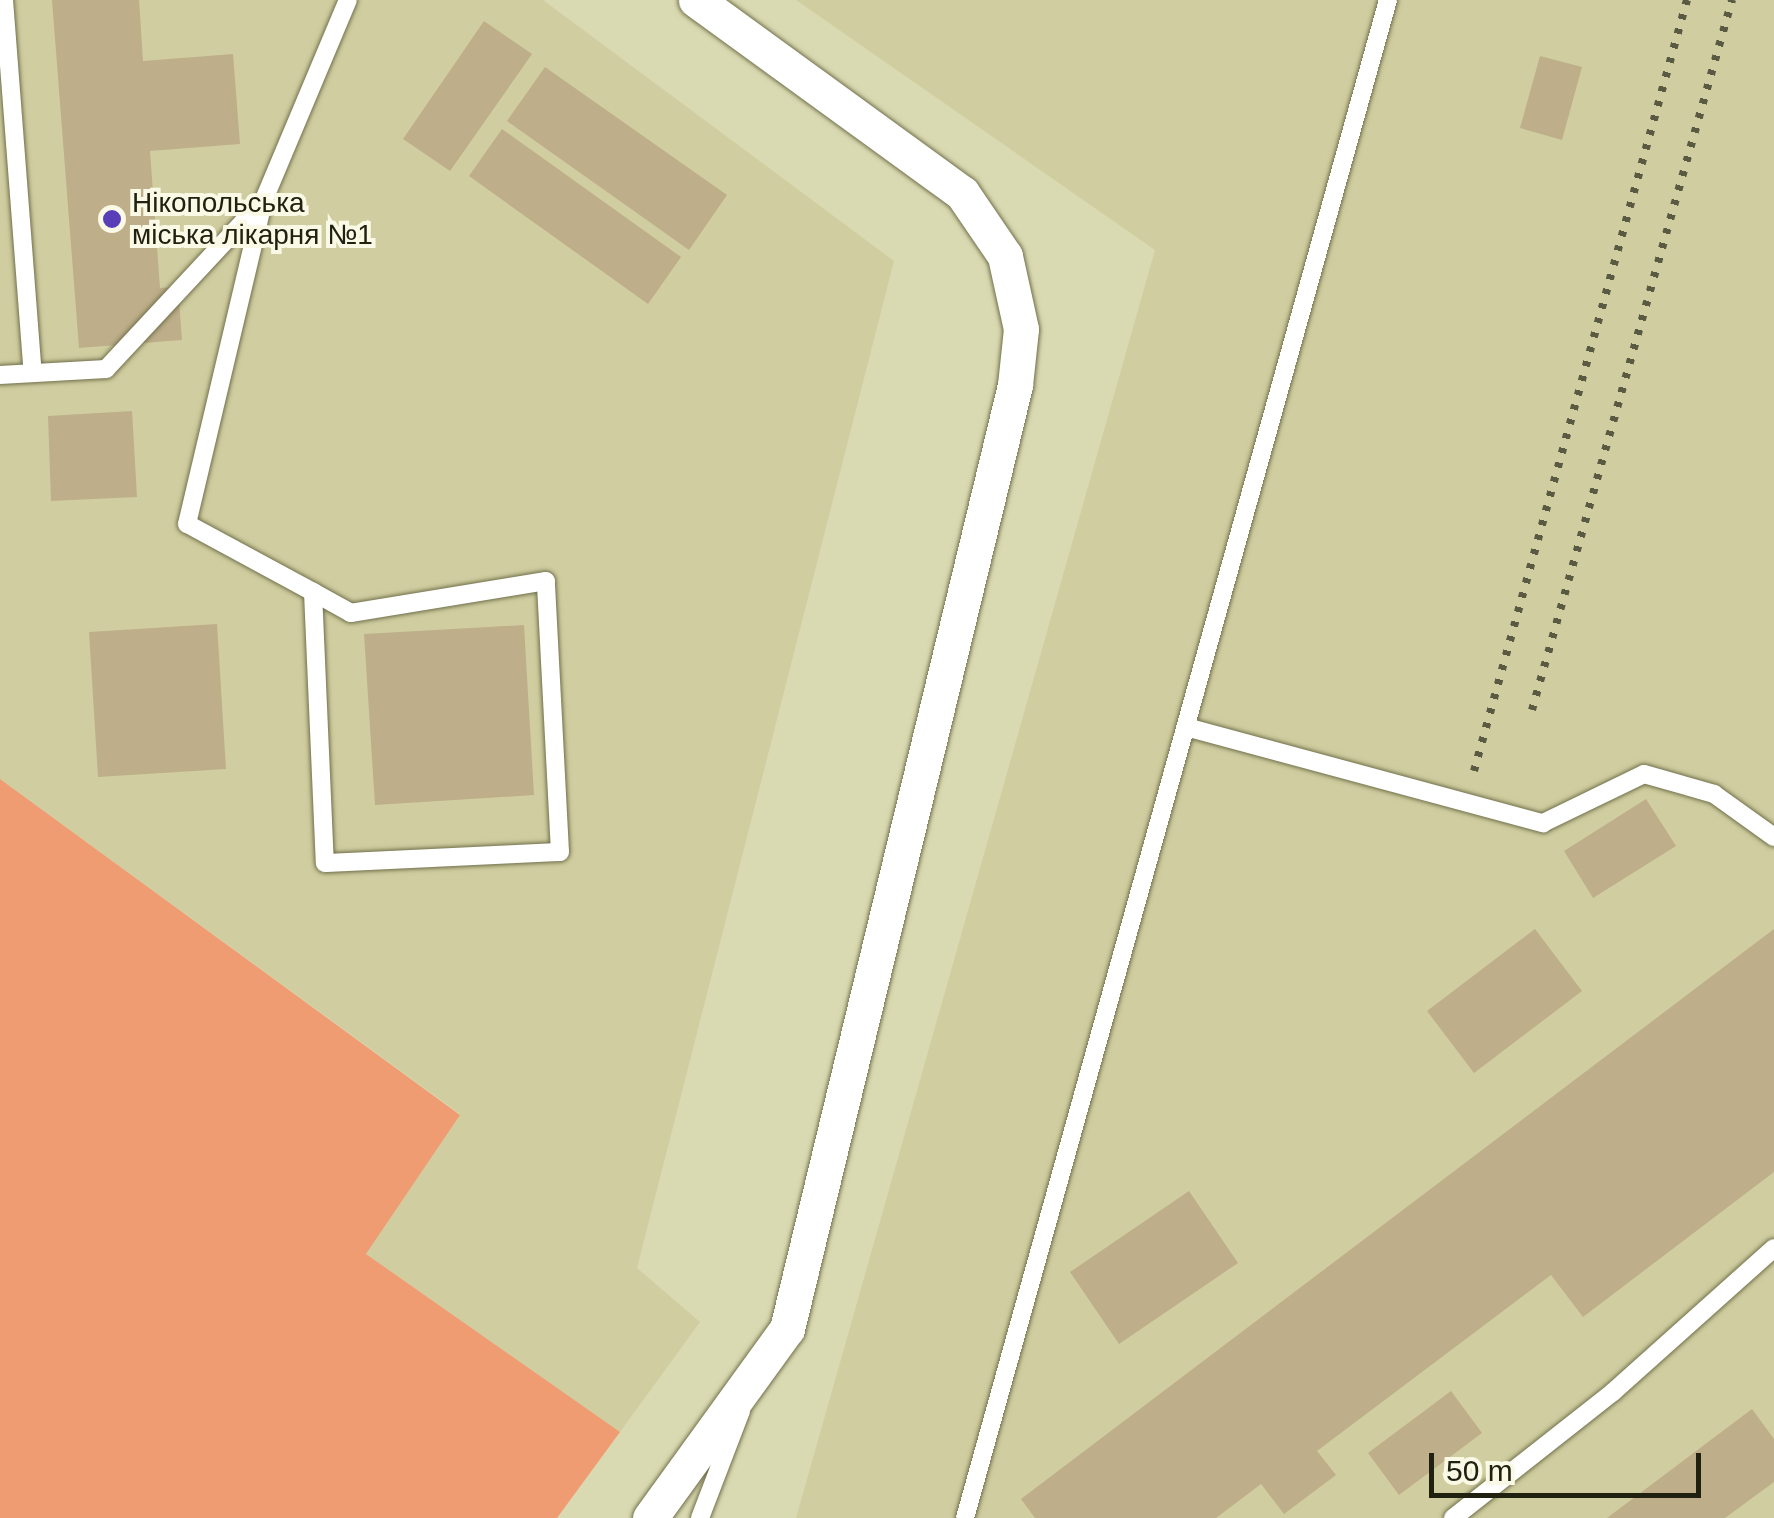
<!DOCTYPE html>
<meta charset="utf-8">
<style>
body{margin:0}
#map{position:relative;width:1774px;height:1518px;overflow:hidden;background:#dadab2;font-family:Helvetica,sans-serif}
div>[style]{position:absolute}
.built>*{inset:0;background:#d0cea0}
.green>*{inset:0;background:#f09c73}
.building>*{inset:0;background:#beae8a}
.roads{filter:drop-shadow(0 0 2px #71704c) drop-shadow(0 0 2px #71704c)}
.service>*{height:18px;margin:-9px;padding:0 9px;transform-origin:9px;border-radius:9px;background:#fff}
.minor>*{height:35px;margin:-17.5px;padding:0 17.5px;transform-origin:17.5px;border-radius:17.5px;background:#fff}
.rail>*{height:8px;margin-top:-4px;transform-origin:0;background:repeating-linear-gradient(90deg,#5a5a43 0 5px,transparent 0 15px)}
.dots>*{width:28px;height:28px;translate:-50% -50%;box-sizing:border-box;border:5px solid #f9f9e5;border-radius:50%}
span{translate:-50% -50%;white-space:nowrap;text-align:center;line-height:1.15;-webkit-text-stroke:8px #f9f9e5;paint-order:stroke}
.poi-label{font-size:28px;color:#212112}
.left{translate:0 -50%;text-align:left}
.scale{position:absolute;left:1429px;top:1453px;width:272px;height:45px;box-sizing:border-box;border:5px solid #212112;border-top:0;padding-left:12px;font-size:30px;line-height:35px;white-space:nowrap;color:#212112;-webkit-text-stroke:8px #f9f9e5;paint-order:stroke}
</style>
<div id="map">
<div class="built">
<div style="clip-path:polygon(0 0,543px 0,894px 261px,637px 1268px,700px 1322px,620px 1432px,366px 1254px,460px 1114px,0 779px)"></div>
<div style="clip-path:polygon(796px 0,1774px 0,1774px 1518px,796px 1518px,1155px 250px)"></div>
</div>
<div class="green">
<div style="clip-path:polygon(0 779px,460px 1115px,366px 1254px,620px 1432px,557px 1518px,0 1518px)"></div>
</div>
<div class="building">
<div style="clip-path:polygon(52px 0,139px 0,143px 61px,233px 54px,240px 144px,150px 151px,160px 288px,178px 287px,182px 340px,79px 348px)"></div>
<div style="clip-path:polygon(484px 21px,532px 54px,450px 171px,403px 139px)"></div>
<div style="clip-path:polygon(1540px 56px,1582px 67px,1562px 140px,1520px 128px)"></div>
<div style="clip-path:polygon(545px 67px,727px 195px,689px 250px,507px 121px)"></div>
<div style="clip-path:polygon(502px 129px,681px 257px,648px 304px,469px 176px)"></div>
<div style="clip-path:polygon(132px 411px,137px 497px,51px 501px,48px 416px)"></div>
<div style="clip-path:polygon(217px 624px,226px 769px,98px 777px,89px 632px)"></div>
<div style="clip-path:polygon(524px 625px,534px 795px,375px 805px,364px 634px)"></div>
<div style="clip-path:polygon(1646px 799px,1676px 846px,1593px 898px,1564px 851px)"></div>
<div style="clip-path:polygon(1535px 929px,1582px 991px,1474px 1073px,1427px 1011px)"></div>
<div style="clip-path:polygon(1774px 929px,1774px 1172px,1583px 1317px,1551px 1275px,1317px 1451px,1336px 1475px,1284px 1514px,1261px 1484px,1216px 1518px,1035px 1518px,1021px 1499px)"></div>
<div style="clip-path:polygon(1189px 1191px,1238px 1263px,1119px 1344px,1070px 1272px)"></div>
<div style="clip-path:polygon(1451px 1391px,1482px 1433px,1399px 1495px,1368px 1453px)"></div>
<div style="clip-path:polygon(1752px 1409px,1774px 1439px,1774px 1482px,1725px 1518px,1607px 1518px)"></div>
</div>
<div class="roads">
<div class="service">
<div style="left:4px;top:0;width:374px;rotate:85.6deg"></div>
<div style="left:0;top:375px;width:106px;rotate:-3.2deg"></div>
<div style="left:106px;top:369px;width:229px;rotate:-47deg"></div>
<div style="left:313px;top:592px;width:271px;rotate:87.5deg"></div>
<div style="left:325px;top:863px;width:235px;rotate:-2.7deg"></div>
<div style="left:560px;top:852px;width:271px;rotate:-93deg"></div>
<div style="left:546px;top:581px;width:198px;rotate:170.7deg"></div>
<div style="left:351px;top:613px;width:43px;rotate:-151.1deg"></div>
<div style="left:313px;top:592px;width:143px;rotate:-151.6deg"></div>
<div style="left:187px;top:524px;width:331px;rotate:-76.7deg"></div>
<div style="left:263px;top:202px;width:219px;rotate:-67.2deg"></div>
<div style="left:1186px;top:727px;width:370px;rotate:15.1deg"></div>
<div style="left:1543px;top:823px;width:112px;rotate:-25.9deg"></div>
<div style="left:1644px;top:774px;width:73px;rotate:15.9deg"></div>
<div style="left:1714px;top:794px;width:74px;rotate:35.6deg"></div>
<div style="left:700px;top:1518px;width:115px;rotate:-69deg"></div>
<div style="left:965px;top:1518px;width:1576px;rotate:-74.43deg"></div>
<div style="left:1453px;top:1518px;width:204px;rotate:-38.2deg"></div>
<div style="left:1613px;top:1392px;width:216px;rotate:-41.8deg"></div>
</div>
<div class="minor">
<div style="left:650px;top:1518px;width:233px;rotate:-54.1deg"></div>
<div style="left:787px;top:1329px;width:971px;rotate:-76.42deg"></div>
<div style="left:1015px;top:385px;width:56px;rotate:-83.9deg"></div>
<div style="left:1021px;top:329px;width:75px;rotate:-102.4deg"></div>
<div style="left:1005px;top:256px;width:76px;rotate:-124.3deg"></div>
<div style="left:962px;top:193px;width:329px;rotate:-144deg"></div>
</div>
</div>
<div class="rail">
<div style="left:1532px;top:710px;width:738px;rotate:-74.27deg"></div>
<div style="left:1474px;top:771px;width:800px;rotate:-74.56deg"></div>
</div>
<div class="dots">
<div style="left:112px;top:219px;background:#583fb7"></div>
</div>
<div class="poi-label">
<span class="left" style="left:132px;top:219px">Нікопольська<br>міська лікарня №1</span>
</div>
<div class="scale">50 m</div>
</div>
